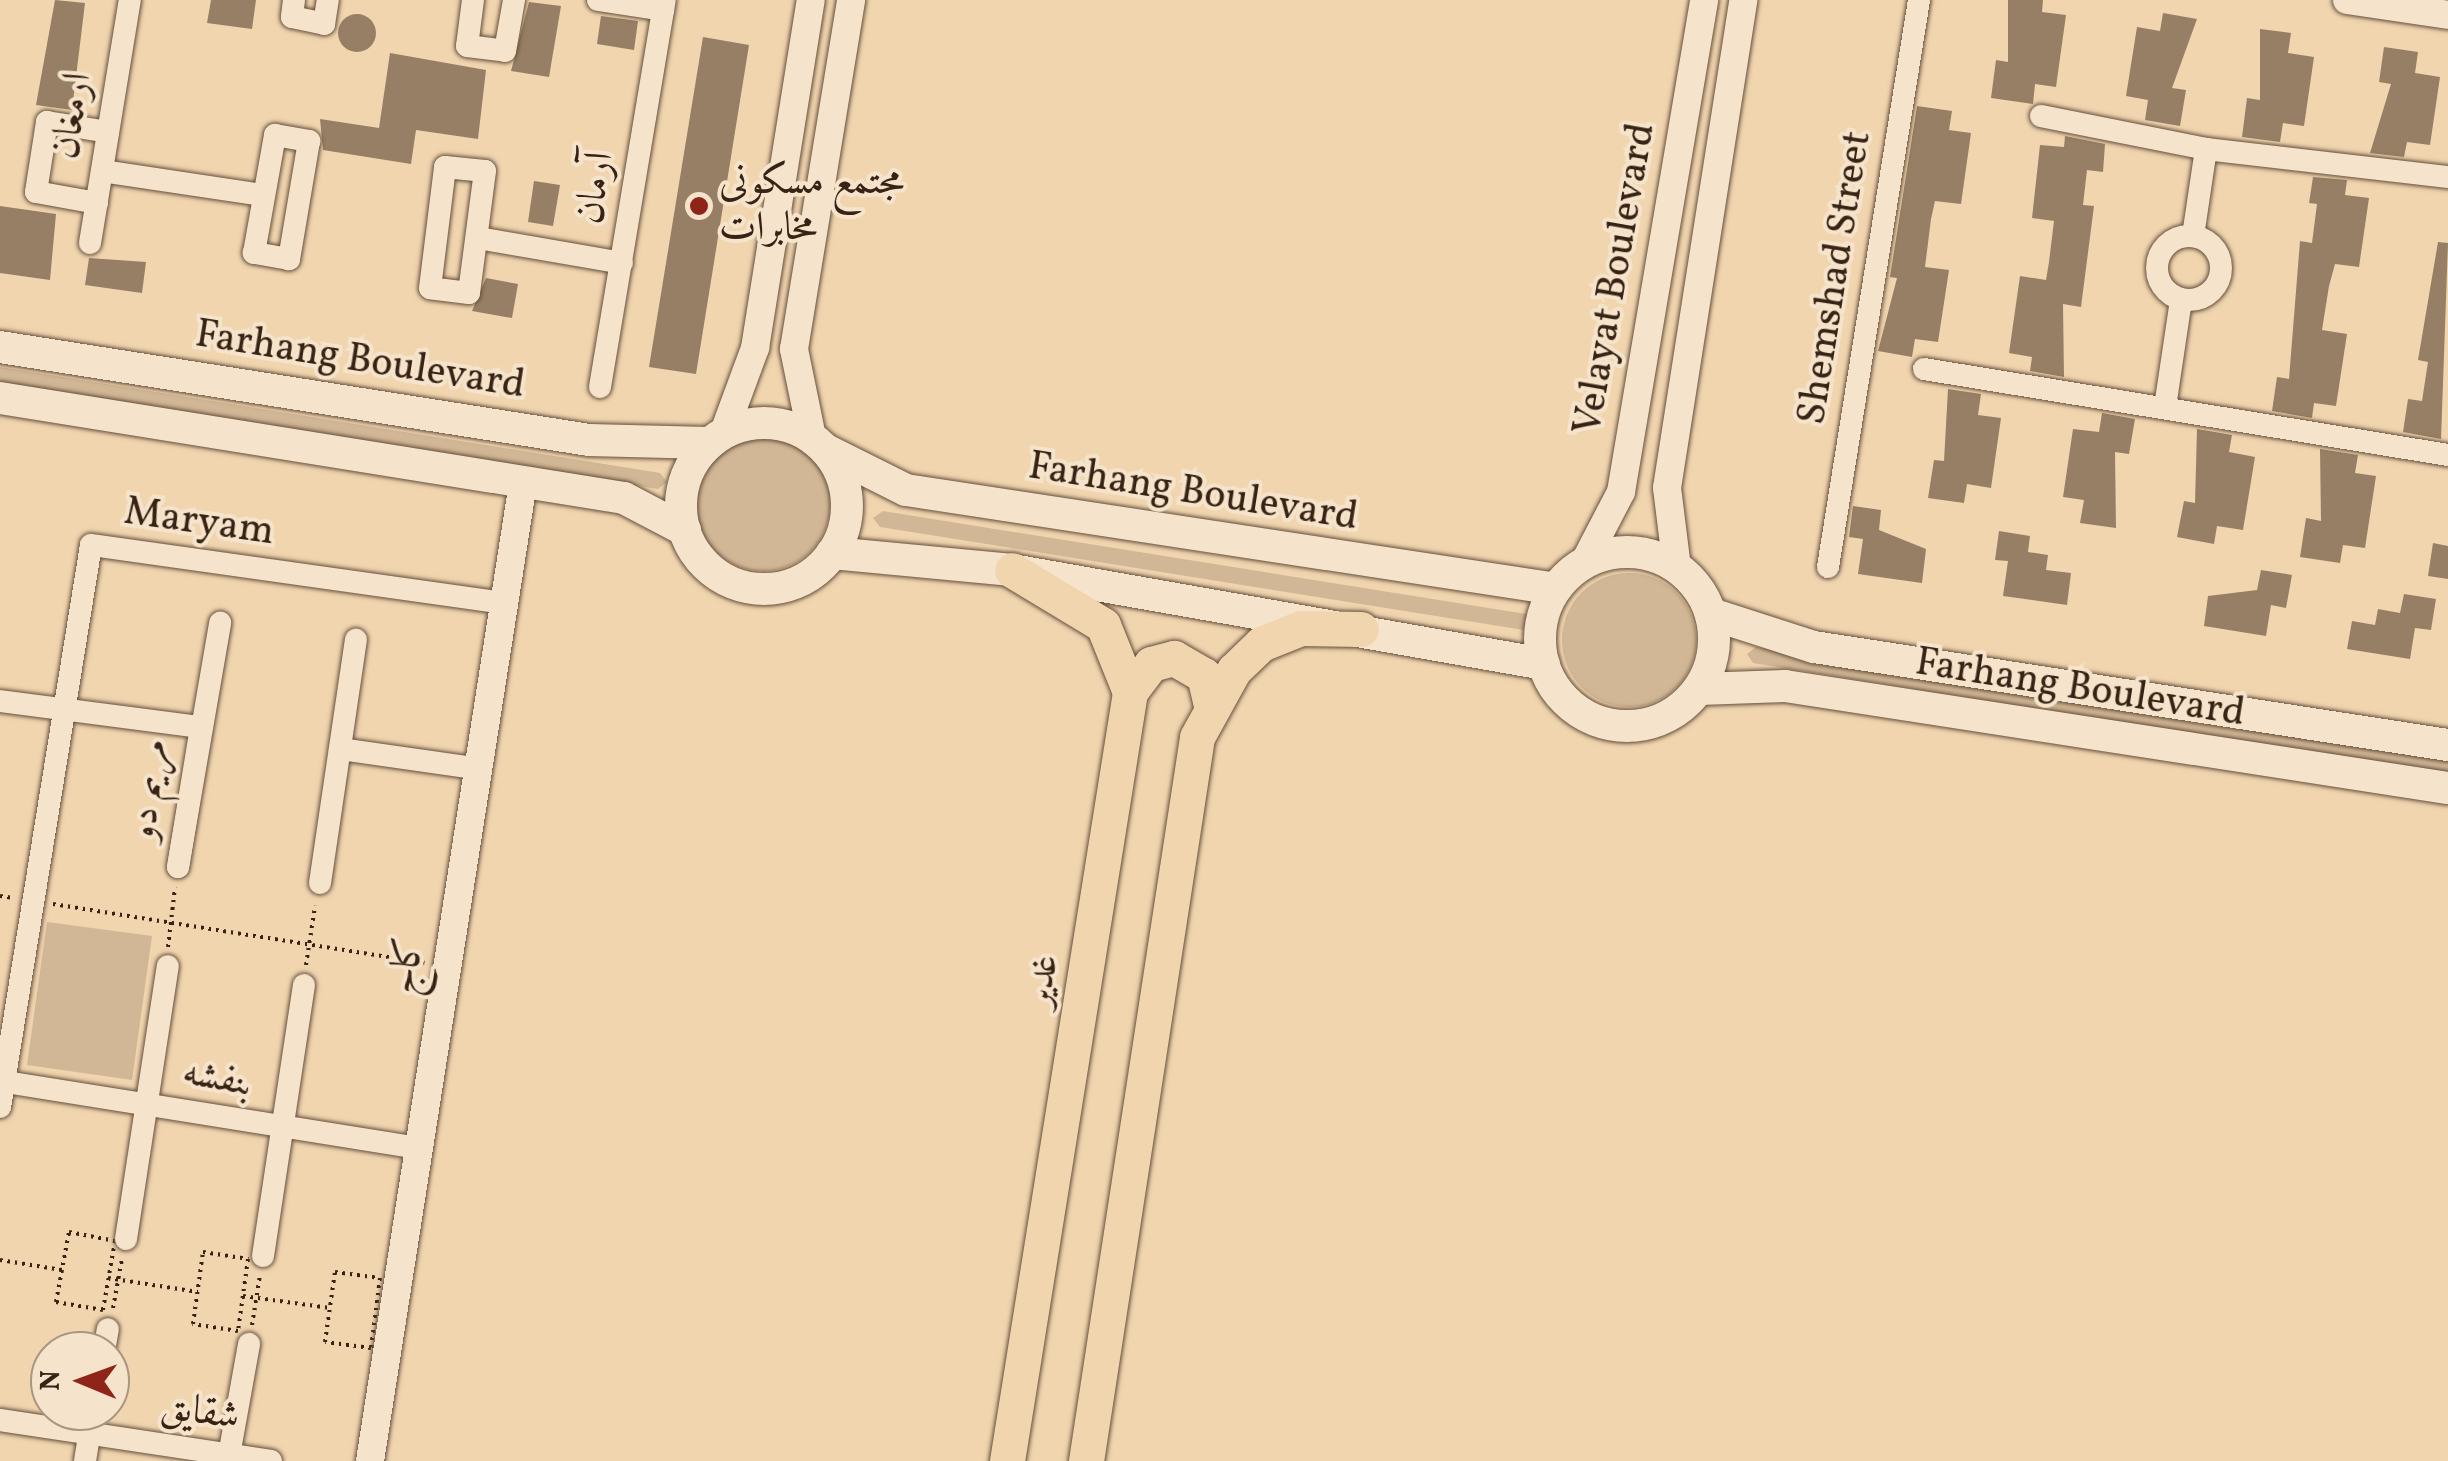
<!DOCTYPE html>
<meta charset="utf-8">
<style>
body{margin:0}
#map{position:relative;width:2448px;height:1461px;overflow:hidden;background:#f0d5af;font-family:Vollkorn,Amiri,serif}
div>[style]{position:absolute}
.green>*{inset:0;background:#d1b795}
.round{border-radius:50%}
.building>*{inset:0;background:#977f65}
.path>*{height:4px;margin-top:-2px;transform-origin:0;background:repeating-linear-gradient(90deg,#372214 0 2.5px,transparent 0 7.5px)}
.roads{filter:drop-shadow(0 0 2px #654f3b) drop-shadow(0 0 2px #654f3b)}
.minor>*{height:22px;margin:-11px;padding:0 11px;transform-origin:11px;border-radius:11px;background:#f5e4cb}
.minor>.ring{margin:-11px;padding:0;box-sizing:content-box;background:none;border:22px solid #f5e4cb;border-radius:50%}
.tertiary>*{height:28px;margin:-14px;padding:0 14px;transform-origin:14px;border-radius:14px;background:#f5e4cb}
.secondary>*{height:32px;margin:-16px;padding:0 16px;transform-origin:16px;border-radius:16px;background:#f5e4cb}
.secondary>.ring{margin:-16px;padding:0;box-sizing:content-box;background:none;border:32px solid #f5e4cb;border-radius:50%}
.primary>*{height:35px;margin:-17.5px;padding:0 17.5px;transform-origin:17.5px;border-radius:17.5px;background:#f0d5af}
.dots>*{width:28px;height:28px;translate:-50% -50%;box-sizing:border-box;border:5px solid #f5e4cb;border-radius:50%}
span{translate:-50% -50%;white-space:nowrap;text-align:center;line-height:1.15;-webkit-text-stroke:8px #f5e4cb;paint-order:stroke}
.street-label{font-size:40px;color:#372214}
.poi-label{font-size:40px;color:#372214}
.left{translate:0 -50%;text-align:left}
.north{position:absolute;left:30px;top:1331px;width:100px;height:100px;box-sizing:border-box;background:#f5e4cb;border:2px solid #a99682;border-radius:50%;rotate:271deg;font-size:28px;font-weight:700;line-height:40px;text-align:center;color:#372214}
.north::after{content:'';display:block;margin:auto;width:35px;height:45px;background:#8f2418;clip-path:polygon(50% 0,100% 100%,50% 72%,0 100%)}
</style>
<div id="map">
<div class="green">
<div style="clip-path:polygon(0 367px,660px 473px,667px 482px,658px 489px,0 383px)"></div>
<div class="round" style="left:696px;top:437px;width:134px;height:134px"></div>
<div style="clip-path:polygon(883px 511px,1526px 614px,1533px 623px,1524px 630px,880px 527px,873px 518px)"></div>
<div class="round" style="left:1562px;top:573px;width:134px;height:134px"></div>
<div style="clip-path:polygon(1756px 647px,2448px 758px,2448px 775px,1753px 663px,1747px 654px)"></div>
<div style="clip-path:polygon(47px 922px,152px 936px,132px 1080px,27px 1065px)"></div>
</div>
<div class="building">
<div style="clip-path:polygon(55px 0,85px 3px,72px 110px,36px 105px)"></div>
<div style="clip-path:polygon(211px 0,256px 0,252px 29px,207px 23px)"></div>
<div style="clip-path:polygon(2008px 0,2043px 0,2042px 12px,2066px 15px,2056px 87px,2035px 84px,2033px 104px,1991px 98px,1996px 60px,2008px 62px)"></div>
<div style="clip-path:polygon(529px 2px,561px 6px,549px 77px,511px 71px)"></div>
<div style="clip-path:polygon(2163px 13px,2197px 19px,2172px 88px,2186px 90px,2180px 126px,2145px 120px,2148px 100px,2126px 96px,2137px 27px,2160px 31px)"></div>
<div class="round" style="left:338px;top:14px;width:38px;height:38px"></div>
<div style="clip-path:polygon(601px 16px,638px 21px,634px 50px,597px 44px)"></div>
<div style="clip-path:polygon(2260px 29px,2291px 33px,2288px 53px,2314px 57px,2304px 126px,2283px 123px,2280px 142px,2242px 137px,2247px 98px,2260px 100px)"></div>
<div style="clip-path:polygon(703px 37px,749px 45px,696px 374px,649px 367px)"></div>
<div style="clip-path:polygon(2384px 47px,2418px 52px,2415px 73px,2440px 77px,2430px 145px,2407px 142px,2404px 157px,2370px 153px,2391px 84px,2379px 82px)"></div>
<div style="clip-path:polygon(390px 53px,486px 70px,478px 139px,416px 130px,411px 164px,323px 150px,320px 119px,379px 128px)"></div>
<div style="clip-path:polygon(1917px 106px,1952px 111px,1949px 130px,1971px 133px,1961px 204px,1935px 201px,1931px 219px,1925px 267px,1949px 270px,1938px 342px,1915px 339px,1912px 357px,1878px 351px,1897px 278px,1890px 277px)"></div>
<div style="clip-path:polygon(2065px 136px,2105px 144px,2103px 172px,2087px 170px,2083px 205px,2094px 206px,2081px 307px,2063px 304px,2064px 377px,2030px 371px,2032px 357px,2009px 353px,2020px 276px,2046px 280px,2049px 262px,2054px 221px,2032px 218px,2040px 145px,2064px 147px)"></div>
<div style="clip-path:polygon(2313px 177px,2347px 180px,2345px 195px,2369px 198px,2359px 267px,2335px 264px,2329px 286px,2322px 330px,2347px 334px,2336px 406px,2314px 403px,2312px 418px,2272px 411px,2277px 377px,2289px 379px,2300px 241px,2312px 243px,2317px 204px,2309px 203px)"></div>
<div style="clip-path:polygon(534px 181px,560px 185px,553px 226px,528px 222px)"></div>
<div style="clip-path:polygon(0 206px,56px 214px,50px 280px,0 273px)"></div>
<div style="clip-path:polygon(2438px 242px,2448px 243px,2441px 439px,2403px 432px,2408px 399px,2422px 401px,2428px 362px,2418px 360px)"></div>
<div style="clip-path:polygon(89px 258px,146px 262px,142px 293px,85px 285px)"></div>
<div style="clip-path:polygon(486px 278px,518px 284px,512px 318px,472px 311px)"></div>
<div style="clip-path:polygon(1948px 389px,1981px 394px,1978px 415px,2001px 418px,1991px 488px,1967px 484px,1964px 503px,1928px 498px,1934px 460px,1944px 461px)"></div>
<div style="clip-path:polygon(2102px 413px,2135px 419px,2129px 454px,2115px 452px,2116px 528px,2080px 523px,2084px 500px,2063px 497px,2073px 429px,2099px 432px)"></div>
<div style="clip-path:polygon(2197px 429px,2232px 435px,2229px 452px,2255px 457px,2243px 530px,2217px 526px,2214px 544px,2177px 537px,2184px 501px,2195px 503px)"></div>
<div style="clip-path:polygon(2320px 449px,2358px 455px,2355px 473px,2376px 476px,2365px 548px,2343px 545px,2340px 563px,2300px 557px,2306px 518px,2321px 521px)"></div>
<div style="clip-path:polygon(1853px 506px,1881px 510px,1879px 530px,1926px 549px,1922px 583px,1858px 574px,1863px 539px,1849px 537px)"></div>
<div style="clip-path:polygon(1999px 531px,2030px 536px,2028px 552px,2048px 555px,2046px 570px,2071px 573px,2067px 605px,2003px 596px,2008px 561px,1995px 560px)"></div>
<div style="clip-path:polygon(2433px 543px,2448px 546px,2448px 579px,2428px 576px)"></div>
<div style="clip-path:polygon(2261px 570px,2292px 575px,2286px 608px,2271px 605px,2266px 636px,2204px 626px,2208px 596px,2257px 590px)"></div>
<div style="clip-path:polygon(2404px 594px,2436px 599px,2431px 630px,2415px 628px,2410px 659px,2347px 649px,2352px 621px,2375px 625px,2378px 609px,2400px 613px)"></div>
</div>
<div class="path">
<div style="left:0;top:896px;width:14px;rotate:8deg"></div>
<div style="left:53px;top:904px;width:376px;rotate:9deg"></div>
<div style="left:168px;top:947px;width:60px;rotate:-83.3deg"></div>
<div style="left:306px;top:965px;width:60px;rotate:-81.3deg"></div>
<div style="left:69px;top:1232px;width:47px;rotate:11.1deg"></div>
<div style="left:115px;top:1241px;width:70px;rotate:99.9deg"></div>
<div style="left:103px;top:1310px;width:48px;rotate:-170.3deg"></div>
<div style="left:56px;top:1302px;width:71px;rotate:-79.5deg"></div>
<div style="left:203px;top:1252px;width:46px;rotate:8.8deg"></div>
<div style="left:248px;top:1259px;width:73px;rotate:97.9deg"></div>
<div style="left:238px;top:1331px;width:46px;rotate:-171.2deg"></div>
<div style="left:193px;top:1324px;width:73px;rotate:-82.1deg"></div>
<div style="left:0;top:1260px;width:63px;rotate:9.2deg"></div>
<div style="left:335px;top:1272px;width:45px;rotate:7.6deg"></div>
<div style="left:380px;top:1278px;width:71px;rotate:97.3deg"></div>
<div style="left:371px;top:1348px;width:46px;rotate:-172.6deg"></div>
<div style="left:325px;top:1342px;width:71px;rotate:-81.9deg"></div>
<div style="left:108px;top:1278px;width:91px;rotate:8.8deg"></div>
<div style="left:243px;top:1296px;width:88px;rotate:7.9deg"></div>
<div style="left:113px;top:1308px;width:50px;rotate:-79.6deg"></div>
<div style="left:252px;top:1325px;width:51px;rotate:-80.9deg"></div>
</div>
<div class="roads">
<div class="minor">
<div style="left:294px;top:0;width:17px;rotate:97deg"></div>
<div style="left:292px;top:17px;width:33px;rotate:12deg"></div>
<div style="left:324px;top:24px;width:24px;rotate:-81deg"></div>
<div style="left:473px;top:0;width:46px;rotate:97.4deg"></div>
<div style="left:467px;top:46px;width:38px;rotate:7deg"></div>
<div style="left:505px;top:51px;width:52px;rotate:-80deg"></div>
<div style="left:598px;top:0;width:66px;rotate:8.7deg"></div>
<div style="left:2041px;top:116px;width:168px;rotate:11.3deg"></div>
<div style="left:2206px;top:149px;width:244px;rotate:6.6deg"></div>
<div style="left:275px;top:135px;width:35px;rotate:10deg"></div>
<div style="left:309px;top:141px;width:120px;rotate:99.6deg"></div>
<div style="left:289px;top:259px;width:36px;rotate:-170deg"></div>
<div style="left:254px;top:253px;width:120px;rotate:-79.9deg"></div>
<div style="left:445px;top:167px;width:40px;rotate:5.7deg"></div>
<div style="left:485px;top:171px;width:123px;rotate:97.5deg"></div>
<div style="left:469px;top:293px;width:39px;rotate:-173deg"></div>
<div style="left:430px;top:288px;width:122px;rotate:-82.9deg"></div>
<div style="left:102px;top:171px;width:163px;rotate:8.5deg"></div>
<div style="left:97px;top:203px;width:62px;rotate:-169.8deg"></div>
<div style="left:36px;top:192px;width:71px;rotate:-81.1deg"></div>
<div style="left:47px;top:122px;width:62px;rotate:9.3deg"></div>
<div class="ring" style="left:2157px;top:236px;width:42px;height:42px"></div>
<div style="left:2193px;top:236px;width:88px;rotate:-81.5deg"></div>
<div style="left:478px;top:238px;width:146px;rotate:9.8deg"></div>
<div style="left:90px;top:243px;width:246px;rotate:-80.7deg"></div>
<div style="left:1924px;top:369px;width:531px;rotate:9.32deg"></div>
<div style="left:600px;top:387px;width:392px;rotate:-80.5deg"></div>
<div style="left:2165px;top:407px;width:108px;rotate:-81.5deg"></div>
<div style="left:1828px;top:567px;width:574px;rotate:-80.88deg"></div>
<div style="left:0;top:701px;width:203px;rotate:7.4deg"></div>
<div style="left:201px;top:727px;width:142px;rotate:99.3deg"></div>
<div style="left:178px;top:867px;width:248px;rotate:-80.2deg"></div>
<div style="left:340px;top:749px;width:141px;rotate:8.1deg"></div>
<div style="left:320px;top:883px;width:246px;rotate:-81.6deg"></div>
<div style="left:0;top:1081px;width:423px;rotate:9.1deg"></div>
<div style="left:0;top:1107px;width:569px;rotate:-80.8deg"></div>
<div style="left:91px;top:545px;width:416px;rotate:8deg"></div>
<div style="left:126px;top:1239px;width:276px;rotate:-81.3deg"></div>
<div style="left:263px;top:1256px;width:274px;rotate:-81.4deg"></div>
<div style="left:104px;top:1351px;width:22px;rotate:-80deg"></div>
<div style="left:0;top:1420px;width:274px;rotate:8.6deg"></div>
<div style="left:85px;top:1461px;width:51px;rotate:-80.9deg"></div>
<div style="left:228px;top:1461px;width:119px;rotate:-79.8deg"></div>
</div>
<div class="tertiary">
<div style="left:2347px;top:0;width:102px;rotate:8.4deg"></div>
<div style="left:724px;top:432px;width:90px;rotate:-69.7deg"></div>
<div style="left:755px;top:348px;width:352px;rotate:-80.9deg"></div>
<div style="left:812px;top:437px;width:90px;rotate:-101.6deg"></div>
<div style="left:794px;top:349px;width:354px;rotate:-80.7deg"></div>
<div style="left:1584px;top:563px;width:80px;rotate:-62.5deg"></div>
<div style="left:1621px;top:492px;width:499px;rotate:-80.4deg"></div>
<div style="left:1677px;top:568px;width:81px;rotate:-97.1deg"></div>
<div style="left:1667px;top:488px;width:494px;rotate:-81.1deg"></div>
<div style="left:370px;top:1461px;width:990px;rotate:-81.11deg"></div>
</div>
<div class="secondary">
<div style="left:0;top:347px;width:596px;rotate:8.97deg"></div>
<div style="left:589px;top:440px;width:119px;rotate:1.4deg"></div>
<div style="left:0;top:398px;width:632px;rotate:9.1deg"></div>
<div style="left:624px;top:498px;width:69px;rotate:27.7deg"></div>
<div class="ring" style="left:681px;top:423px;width:134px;height:134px"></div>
<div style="left:826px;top:450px;width:89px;rotate:26.6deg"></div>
<div style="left:906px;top:490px;width:657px;rotate:8.66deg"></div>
<div class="ring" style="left:1540px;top:552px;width:142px;height:142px"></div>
<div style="left:832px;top:553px;width:181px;rotate:5.4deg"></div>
<div style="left:1012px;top:570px;width:540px;rotate:10.02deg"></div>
<div style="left:1711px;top:614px;width:108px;rotate:17.8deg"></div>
<div style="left:1814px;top:647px;width:642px;rotate:8.79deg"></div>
<div style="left:1699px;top:689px;width:86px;rotate:-2deg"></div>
<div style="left:1785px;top:686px;width:671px;rotate:8.75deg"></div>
</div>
<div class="primary">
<div style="left:1130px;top:692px;width:35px;rotate:-53deg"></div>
<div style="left:1151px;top:664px;width:24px;rotate:-15deg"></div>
<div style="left:1174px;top:658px;width:34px;rotate:30deg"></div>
<div style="left:1204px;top:675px;width:31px;rotate:77deg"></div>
<div style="left:1007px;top:1461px;width:779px;rotate:-80.91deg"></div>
<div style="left:1130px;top:692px;width:72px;rotate:-111.9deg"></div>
<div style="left:1103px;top:625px;width:106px;rotate:-148.9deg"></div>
<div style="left:1086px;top:1461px;width:732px;rotate:-81.28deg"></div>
<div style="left:1197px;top:737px;width:77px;rotate:-61.1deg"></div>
<div style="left:1234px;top:670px;width:37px;rotate:-44deg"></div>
<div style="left:1261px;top:644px;width:43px;rotate:-21.8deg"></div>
<div style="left:1301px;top:628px;width:60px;rotate:1deg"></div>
</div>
</div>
<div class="dots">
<div style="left:699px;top:206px;background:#8f2418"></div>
</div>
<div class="street-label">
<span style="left:73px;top:116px;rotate:-81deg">ارمغان</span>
<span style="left:596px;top:188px;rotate:-81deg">آرمان</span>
<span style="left:1836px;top:278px;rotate:-81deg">Shemshad Street</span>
<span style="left:1616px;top:279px;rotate:-80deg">Velayat Boulevard</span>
<span style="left:360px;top:361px;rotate:9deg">Farhang Boulevard</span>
<span style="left:1193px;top:493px;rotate:9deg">Farhang Boulevard</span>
<span style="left:199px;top:523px;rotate:8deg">Maryam</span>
<span style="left:2080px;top:689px;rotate:9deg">Farhang Boulevard</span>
<span style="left:150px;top:790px;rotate:-83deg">مریم دو</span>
<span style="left:408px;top:966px;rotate:-81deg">کاج</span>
<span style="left:1043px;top:981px;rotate:-81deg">غدیر</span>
<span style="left:217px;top:1079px;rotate:10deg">بنفشه</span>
<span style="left:200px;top:1413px;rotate:8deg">شقایق</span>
</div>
<div class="poi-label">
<span class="left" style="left:719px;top:206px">مجتمع مسکونی<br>مخابرات</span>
</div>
<div class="north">N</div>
</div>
